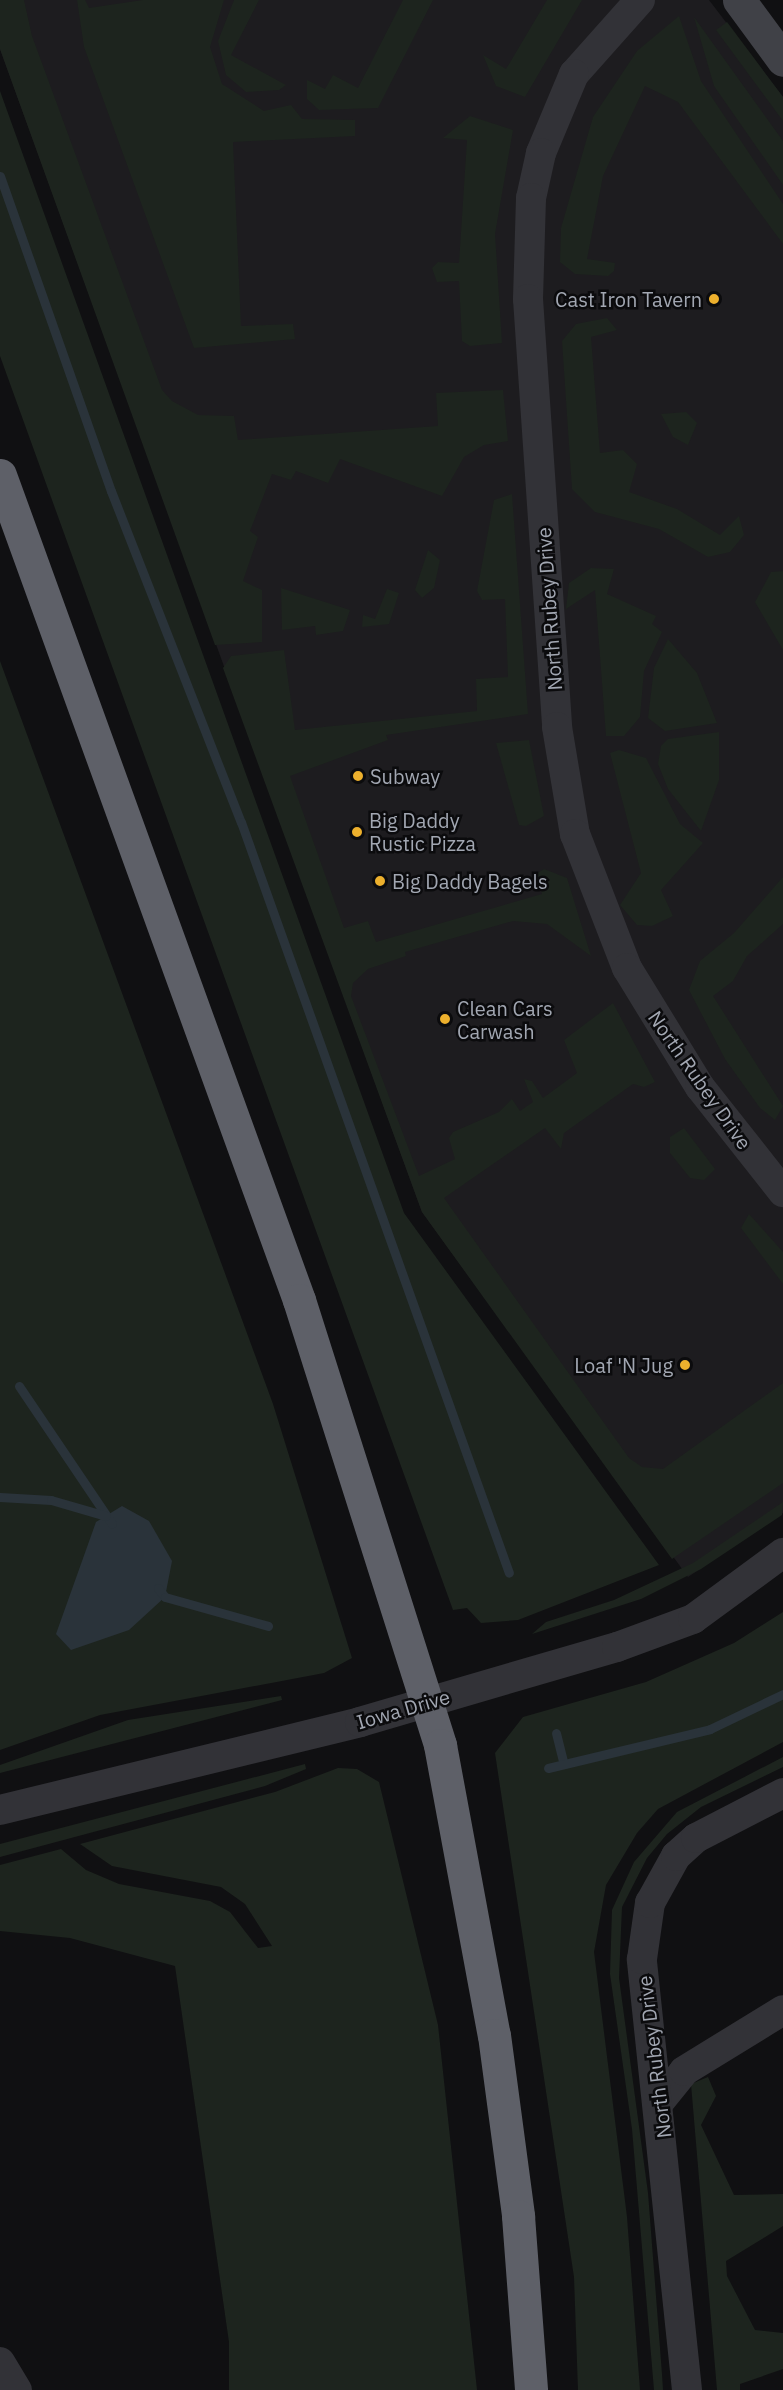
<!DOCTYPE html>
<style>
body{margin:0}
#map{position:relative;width:783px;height:2390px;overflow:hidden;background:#101012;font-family:"IBM Plex Sans",sans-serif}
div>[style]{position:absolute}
.built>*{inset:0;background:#1d1c1f}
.green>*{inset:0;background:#1d241e}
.water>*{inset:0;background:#2a333a}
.stream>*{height:9px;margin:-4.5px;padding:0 4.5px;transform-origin:4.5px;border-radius:4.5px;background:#2a333a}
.street>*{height:30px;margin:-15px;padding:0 15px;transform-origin:15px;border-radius:15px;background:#323237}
.secondary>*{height:33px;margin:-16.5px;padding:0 16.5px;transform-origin:16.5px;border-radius:16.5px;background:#404147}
.highway>*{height:33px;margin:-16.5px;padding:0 16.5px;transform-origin:16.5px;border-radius:16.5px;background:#5e6068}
.dots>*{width:16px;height:16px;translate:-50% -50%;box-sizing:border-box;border:3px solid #0b0b0d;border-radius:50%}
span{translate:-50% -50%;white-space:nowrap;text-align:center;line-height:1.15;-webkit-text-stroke:5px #0b0b0d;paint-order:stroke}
.poi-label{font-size:20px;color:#a2a7b2}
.right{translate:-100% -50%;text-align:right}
.left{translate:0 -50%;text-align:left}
.street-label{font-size:20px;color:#a2a7b2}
</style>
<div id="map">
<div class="built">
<div style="clip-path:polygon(0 0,709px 0,783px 97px,783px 1513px,688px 1577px,422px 1212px,0 49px)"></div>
</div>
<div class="green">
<div style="clip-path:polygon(0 0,24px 0,32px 36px,162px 390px,172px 401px,198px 415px,234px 416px,238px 440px,438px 426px,436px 393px,503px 390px,508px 441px,484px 445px,464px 457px,442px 496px,340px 459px,328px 483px,296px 471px,291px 480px,272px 474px,250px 531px,258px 537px,243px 581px,262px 590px,262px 642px,215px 645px,0 49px)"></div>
<div style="clip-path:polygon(77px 0,85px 0,89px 8px,143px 0,224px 0,210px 47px,222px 84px,264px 111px,291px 105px,302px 119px,355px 120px,355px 136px,233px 142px,241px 326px,293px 324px,295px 339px,194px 348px,84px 47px)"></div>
<div style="clip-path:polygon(234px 0,259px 0,231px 55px,286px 85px,279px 90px,246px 92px,226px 75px,218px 41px)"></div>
<div style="clip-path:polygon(403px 0,433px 0,378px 108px,319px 110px,307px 99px,307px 80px,325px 89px,333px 75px,358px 88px)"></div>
<div style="clip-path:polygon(547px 0,582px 0,525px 97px,496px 86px,483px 55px,506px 69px)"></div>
<div style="clip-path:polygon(679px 16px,701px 81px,783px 204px,783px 244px,678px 102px,645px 86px,603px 176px,587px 259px,615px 263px,614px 271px,608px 276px,575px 274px,560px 262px,561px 228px,593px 117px,637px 51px)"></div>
<div style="clip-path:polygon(694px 17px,783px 141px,783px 185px,714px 86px)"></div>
<div style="clip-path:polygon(727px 22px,783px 97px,783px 121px,716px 30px)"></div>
<div style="clip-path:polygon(0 91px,404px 1213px,659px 1565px,518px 1620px,481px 1623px,467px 1608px,453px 1610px,0 356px)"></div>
<div style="clip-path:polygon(470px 116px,513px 130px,495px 234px,502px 343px,470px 346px,462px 341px,459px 281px,437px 282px,432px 268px,438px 262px,459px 263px,467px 140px,443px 138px)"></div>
<div style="clip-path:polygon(607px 318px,617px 330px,591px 337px,600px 453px,623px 450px,637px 464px,629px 492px,677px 509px,720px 535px,739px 516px,744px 535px,730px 552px,708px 557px,659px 529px,595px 512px,572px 489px,562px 341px,576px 324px)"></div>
<div style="clip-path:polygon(686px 412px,697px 423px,688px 445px,673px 437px,661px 414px)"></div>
<div style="clip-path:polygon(512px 494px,528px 714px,386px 735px,388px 740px,290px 776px,344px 928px,368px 921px,376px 942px,542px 894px,536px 874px,544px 869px,567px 878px,591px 956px,547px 924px,513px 921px,405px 952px,406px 956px,368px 969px,353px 983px,351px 996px,419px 1176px,455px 1159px,449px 1138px,453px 1132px,499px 1112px,512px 1099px,520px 1111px,533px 1102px,524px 1079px,532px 1081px,543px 1098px,577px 1073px,564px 1040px,613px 1003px,655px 1082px,644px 1087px,633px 1084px,564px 1133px,561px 1149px,545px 1128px,444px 1198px,629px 1458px,642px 1467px,663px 1469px,783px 1383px,783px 1483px,672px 1559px,422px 1212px,223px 668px,231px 656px,284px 650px,295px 730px,477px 711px,476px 679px,508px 677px,505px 599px,482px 600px,477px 591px,494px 500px)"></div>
<div style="clip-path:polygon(428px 550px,440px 560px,434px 588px,422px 598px,415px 590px)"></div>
<div style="clip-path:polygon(591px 568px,614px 569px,607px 594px,656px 616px,652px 624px,662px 632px,644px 671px,640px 717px,624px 736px,606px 736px,595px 590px,566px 609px,569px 583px)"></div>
<div style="clip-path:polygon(783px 571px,783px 650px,755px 602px,771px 572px)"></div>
<div style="clip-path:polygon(281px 588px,350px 610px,343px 631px,316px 635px,315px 626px,282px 630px)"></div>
<div style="clip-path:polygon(387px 589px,399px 593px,389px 624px,362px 627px,363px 615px,375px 619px)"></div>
<div style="clip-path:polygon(668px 639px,697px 673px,717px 723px,665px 731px,648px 718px,654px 668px)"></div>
<div style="clip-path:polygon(0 661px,273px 1404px,352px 1658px,324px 1673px,100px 1715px,0 1750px)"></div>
<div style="clip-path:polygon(719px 732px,719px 780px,701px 831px,668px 789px,658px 764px,661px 746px,668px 739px)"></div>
<div style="clip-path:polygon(529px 740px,544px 816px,526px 826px,519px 825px,496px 743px)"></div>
<div style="clip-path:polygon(619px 750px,646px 758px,680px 824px,703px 843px,661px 890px,673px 916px,652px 926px,637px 925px,620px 905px,641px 873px,610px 753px)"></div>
<div style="clip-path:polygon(783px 877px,783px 924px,747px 956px,733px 981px,713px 996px,783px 1106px,775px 1120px,760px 1108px,725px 1059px,689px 990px,700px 961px,734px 933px)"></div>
<div style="clip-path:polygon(684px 1128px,715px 1169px,704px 1180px,690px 1178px,670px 1153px,670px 1137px)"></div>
<div style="clip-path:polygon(749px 1214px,783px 1252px,783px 1284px,741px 1228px)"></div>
<div style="clip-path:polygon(783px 1502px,782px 1515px,701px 1569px,641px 1599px,532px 1634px,546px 1622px,614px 1600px,693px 1563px)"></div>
<div style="clip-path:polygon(783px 1612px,783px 1742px,658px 1809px,637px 1833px,606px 1885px,594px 1952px,627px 2217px,640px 2390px,578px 2390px,574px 2277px,495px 1753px,523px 1717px,646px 1682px,734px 1643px)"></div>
<div style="clip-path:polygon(281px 1696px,282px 1700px,0 1773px,0 1765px,128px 1720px)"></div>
<div style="clip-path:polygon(783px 1757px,783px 1767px,701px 1807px,667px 1834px,647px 1858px,622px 1907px,619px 1978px,648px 2193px,662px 2374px,663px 2390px,654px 2390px,632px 2129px,610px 1974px,612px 1910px,634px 1862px,677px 1812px)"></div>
<div style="clip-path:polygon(305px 1764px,306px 1769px,265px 1786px,0 1857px,0 1844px)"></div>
<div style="clip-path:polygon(338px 1768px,357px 1769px,379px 1782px,438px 2025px,477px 2390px,229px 2390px,229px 2342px,175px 1966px,70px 1938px,0 1931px,0 1865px,61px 1849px,86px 1870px,119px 1884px,210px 1901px,230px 1912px,258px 1948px,272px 1946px,245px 1904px,221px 1887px,112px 1866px,80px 1844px,275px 1792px)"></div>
<div style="clip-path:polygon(708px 2077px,716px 2096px,701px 2125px,734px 2195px,783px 2194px,783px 2226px,726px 2261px,727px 2276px,755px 2330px,783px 2333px,783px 2369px,740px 2384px,740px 2390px,717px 2390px,691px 2084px)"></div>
</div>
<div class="water">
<div style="clip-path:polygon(122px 1506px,149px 1521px,172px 1561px,165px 1597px,129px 1630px,71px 1650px,56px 1634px,96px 1522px)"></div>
</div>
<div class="stream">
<div style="left:0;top:176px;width:334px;rotate:70.6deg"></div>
<div style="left:111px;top:491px;width:356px;rotate:68.6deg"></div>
<div style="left:241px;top:822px;width:797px;rotate:70.36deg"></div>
<div style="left:19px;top:1386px;width:166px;rotate:56deg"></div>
<div style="left:0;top:1497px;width:51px;rotate:3.4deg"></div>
<div style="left:51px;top:1500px;width:57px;rotate:16.2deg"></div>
<div style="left:158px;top:1588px;width:11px;rotate:52deg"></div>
<div style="left:165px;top:1597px;width:107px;rotate:15.7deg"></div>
<div style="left:556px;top:1733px;width:32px;rotate:76deg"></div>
<div style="left:548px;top:1768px;width:167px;rotate:-13.5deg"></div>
<div style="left:710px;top:1729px;width:81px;rotate:-25.6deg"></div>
</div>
<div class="street">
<div style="left:640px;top:0;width:99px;rotate:131.7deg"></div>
<div style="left:574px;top:74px;width:86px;rotate:112.7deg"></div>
<div style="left:541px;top:153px;width:46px;rotate:102.5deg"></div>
<div style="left:531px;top:198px;width:101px;rotate:91.7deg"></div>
<div style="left:528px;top:299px;width:429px;rotate:86.1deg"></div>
<div style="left:557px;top:727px;width:109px;rotate:80.5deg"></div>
<div style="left:575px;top:834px;width:144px;rotate:68.8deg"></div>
<div style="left:627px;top:968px;width:140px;rotate:58.5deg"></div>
<div style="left:700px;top:1087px;width:134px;rotate:51.7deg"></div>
<div style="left:0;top:1810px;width:371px;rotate:-13.7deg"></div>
<div style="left:360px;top:1722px;width:268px;rotate:-16.3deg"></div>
<div style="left:617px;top:1647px;width:81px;rotate:-20.2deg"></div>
<div style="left:693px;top:1619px;width:112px;rotate:-36.3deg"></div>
<div style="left:660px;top:2101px;width:38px;rotate:-51deg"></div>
<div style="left:684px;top:2071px;width:116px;rotate:-31.6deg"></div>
<div style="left:0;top:2362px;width:33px;rotate:59deg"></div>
<div style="left:687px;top:2390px;width:433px;rotate:-96deg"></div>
<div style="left:642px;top:1959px;width:57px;rotate:-81.9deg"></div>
<div style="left:650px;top:1903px;width:54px;rotate:-61deg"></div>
<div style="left:676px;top:1856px;width:27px;rotate:-42deg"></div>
<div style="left:696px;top:1838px;width:98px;rotate:-27.3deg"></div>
</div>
<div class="secondary">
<div style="left:739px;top:0;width:74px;rotate:53.7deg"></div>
</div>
<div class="highway">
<div style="left:0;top:475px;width:878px;rotate:70.08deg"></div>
<div style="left:299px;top:1300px;width:467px;rotate:72.4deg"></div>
<div style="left:440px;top:1745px;width:295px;rotate:79.5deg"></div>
<div style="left:494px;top:2035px;width:183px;rotate:82.4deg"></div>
<div style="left:518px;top:2216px;width:174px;rotate:85.7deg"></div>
</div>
<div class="dots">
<div style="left:714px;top:299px;background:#edb02d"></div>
<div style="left:358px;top:776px;background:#edb02d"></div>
<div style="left:357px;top:832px;background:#edb02d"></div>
<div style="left:380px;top:881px;background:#edb02d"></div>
<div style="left:445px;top:1019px;background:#edb02d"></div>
<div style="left:685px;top:1365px;background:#edb02d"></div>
</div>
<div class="poi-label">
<span class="right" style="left:702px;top:299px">Cast Iron Tavern</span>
<span class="left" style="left:370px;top:776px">Subway</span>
<span class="left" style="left:369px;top:832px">Big Daddy<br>Rustic Pizza</span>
<span class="left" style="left:392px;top:881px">Big Daddy Bagels</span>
<span class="left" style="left:457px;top:1020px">Clean Cars<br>Carwash</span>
<span class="right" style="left:673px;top:1365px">Loaf 'N Jug</span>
</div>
<div class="street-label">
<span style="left:549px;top:609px;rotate:-94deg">North Rubey Drive</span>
<span style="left:700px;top:1080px;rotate:55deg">North Rubey Drive</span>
<span style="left:403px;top:1709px;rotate:-16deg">Iowa Drive</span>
<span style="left:654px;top:2057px;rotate:-97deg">North Rubey Drive</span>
</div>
</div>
